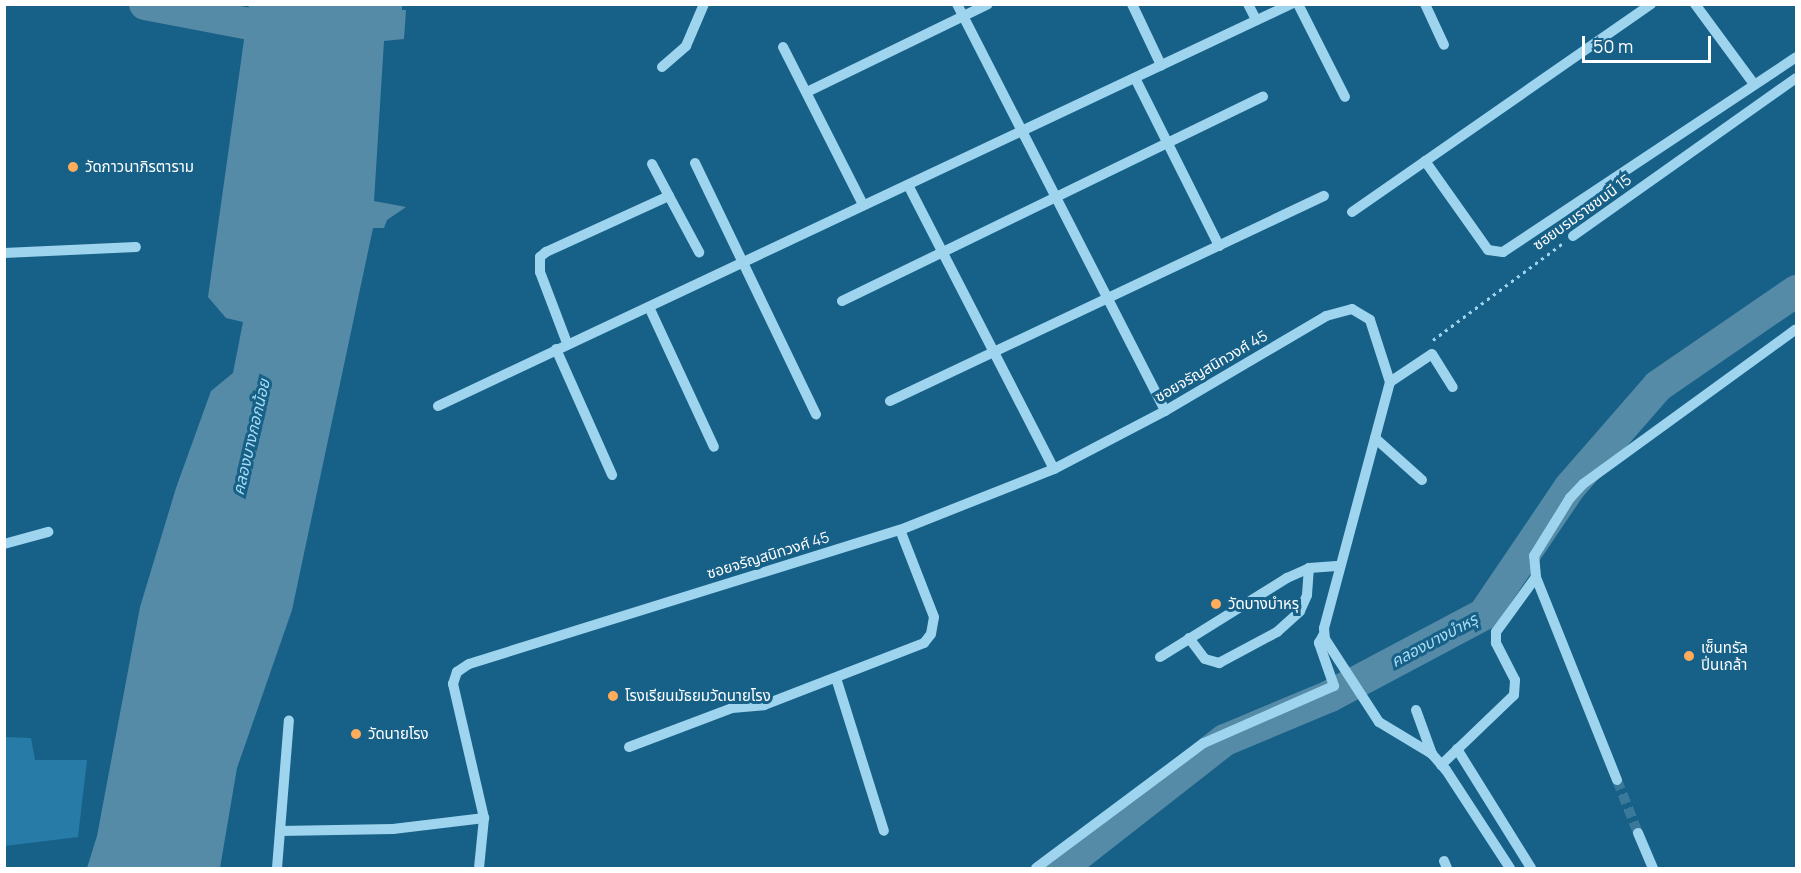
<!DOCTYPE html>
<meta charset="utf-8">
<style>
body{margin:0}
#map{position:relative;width:1801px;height:873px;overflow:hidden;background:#176188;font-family:Manrope,"Noto Sans Thai",sans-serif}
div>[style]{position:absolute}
.green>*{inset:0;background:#267ca6}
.water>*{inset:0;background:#568ba7}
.river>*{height:32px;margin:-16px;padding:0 16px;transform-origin:16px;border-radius:16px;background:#568ba7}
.minor-tunnel>*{height:10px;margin-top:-5px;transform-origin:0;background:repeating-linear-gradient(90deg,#3a799a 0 10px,transparent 0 15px)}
.path>*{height:3px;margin-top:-1.5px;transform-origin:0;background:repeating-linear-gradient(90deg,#9ed4ee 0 3px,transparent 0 7.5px)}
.minor>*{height:10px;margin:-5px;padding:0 5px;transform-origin:5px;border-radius:5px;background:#9ed4ee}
.dots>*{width:16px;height:16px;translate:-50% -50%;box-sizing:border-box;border:3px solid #176188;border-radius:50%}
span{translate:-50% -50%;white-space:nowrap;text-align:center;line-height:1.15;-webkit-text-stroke:6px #176188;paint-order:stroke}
.poi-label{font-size:15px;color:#fff}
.left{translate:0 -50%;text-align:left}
.street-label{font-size:15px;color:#fff}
.water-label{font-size:16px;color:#aaddf5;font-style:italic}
.frame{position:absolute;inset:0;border:6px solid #fff;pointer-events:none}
.scale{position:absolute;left:1582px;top:36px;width:129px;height:27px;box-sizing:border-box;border:3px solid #fff;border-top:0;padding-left:8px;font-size:18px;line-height:21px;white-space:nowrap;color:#fff;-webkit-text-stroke:4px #176188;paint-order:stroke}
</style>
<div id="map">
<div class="green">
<div style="clip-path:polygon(4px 737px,31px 738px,35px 760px,87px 760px,78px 837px,5px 846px)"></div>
</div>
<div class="water">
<div style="clip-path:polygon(249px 4px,402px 5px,402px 10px,406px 10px,404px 39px,384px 41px,374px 201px,406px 207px,387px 220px,384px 228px,373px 228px,292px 610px,237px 768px,220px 868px,87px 868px,97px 836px,140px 607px,176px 488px,211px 391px,233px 373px,243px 322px,226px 318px,208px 297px)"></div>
</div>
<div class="river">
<div style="left:145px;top:4px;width:144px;rotate:10.8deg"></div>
<div style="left:1061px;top:868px;width:208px;rotate:-38deg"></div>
<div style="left:1225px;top:740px;width:114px;rotate:-22.7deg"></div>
<div style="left:1330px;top:696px;width:174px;rotate:-28deg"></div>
<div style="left:1484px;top:614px;width:153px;rotate:-55.9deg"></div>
<div style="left:1570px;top:487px;width:134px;rotate:-48.9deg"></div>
<div style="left:1658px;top:386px;width:168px;rotate:-34.5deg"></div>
</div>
<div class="minor-tunnel">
<div style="left:1617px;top:780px;width:57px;rotate:68.4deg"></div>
</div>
<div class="path">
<div style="left:1433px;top:340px;width:161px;rotate:-36.7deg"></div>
</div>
<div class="minor">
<div style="left:957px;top:4px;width:457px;rotate:62.9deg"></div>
<div style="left:1132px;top:4px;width:68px;rotate:64.6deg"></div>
<div style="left:1248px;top:4px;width:18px;rotate:63deg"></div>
<div style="left:1298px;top:4px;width:104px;rotate:63.2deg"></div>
<div style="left:1425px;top:4px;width:45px;rotate:65.1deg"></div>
<div style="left:1695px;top:4px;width:99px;rotate:53.6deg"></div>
<div style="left:783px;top:47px;width:177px;rotate:63.1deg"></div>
<div style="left:662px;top:67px;width:32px;rotate:-41deg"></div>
<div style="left:686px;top:46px;width:46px;rotate:-66.8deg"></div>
<div style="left:1135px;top:78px;width:188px;rotate:63.4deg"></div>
<div style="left:807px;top:92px;width:201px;rotate:-25.9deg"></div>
<div style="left:1425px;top:161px;width:109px;rotate:54.7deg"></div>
<div style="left:1488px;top:250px;width:15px;rotate:8deg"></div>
<div style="left:1503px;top:252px;width:352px;rotate:-33.6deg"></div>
<div style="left:695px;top:163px;width:279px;rotate:64.3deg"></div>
<div style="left:652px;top:164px;width:36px;rotate:62deg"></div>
<div style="left:908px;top:185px;width:319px;rotate:62.8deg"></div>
<div style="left:1352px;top:212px;width:364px;rotate:-34.8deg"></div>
<div style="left:1573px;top:236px;width:273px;rotate:-35.3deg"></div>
<div style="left:4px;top:253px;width:132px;rotate:-2.6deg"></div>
<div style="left:842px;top:301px;width:468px;rotate:-25.9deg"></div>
<div style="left:649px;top:307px;width:154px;rotate:65.1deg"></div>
<div style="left:567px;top:343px;width:76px;rotate:-110.8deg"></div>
<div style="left:540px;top:272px;width:15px;rotate:-90deg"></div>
<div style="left:540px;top:257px;width:8px;rotate:-40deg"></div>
<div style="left:546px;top:252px;width:135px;rotate:-24.5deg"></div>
<div style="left:669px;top:196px;width:64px;rotate:61.8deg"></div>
<div style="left:556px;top:349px;width:138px;rotate:66deg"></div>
<div style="left:1390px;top:382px;width:50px;rotate:-33.7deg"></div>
<div style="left:1432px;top:354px;width:39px;rotate:58deg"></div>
<div style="left:890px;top:401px;width:480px;rotate:-25.3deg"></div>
<div style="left:438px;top:406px;width:943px;rotate:-25.23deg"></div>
<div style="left:1375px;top:438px;width:63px;rotate:41.8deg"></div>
<div style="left:4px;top:544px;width:46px;rotate:-15.3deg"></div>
<div style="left:1189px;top:638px;width:26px;rotate:53deg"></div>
<div style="left:1205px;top:659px;width:15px;rotate:16deg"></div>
<div style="left:1219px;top:663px;width:66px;rotate:-28.1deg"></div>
<div style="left:1277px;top:632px;width:31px;rotate:-42deg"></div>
<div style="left:1300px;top:611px;width:17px;rotate:-66deg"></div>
<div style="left:1307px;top:595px;width:27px;rotate:-86deg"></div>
<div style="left:1160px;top:657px;width:150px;rotate:-31.9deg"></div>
<div style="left:1287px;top:578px;width:24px;rotate:-24deg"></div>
<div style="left:1309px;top:568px;width:31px;rotate:-4deg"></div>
<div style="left:836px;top:678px;width:160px;rotate:72.6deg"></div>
<div style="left:1416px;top:710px;width:47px;rotate:70deg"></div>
<div style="left:629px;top:747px;width:110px;rotate:-20.7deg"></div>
<div style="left:732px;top:708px;width:32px;rotate:-5deg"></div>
<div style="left:764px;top:705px;width:172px;rotate:-21.2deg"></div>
<div style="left:924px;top:643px;width:11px;rotate:-52deg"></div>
<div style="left:931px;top:634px;width:17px;rotate:-80deg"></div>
<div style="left:934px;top:617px;width:93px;rotate:-111.3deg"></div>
<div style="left:1457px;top:749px;width:140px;rotate:58.1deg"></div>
<div style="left:1441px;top:765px;width:101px;rotate:-43.8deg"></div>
<div style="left:1514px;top:695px;width:15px;rotate:-86deg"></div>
<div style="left:1515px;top:680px;width:42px;rotate:-117.2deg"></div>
<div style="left:1496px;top:643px;width:11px;rotate:-90deg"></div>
<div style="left:1496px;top:632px;width:68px;rotate:-54deg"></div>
<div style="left:1617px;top:780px;width:219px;rotate:-111.8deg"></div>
<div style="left:1536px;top:577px;width:21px;rotate:-95deg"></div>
<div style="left:1534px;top:556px;width:68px;rotate:-58.2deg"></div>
<div style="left:1570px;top:498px;width:19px;rotate:-47deg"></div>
<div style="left:1583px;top:484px;width:263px;rotate:-36deg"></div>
<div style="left:280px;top:831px;width:113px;rotate:-1deg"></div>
<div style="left:393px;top:829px;width:92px;rotate:-6.9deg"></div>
<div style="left:484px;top:818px;width:138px;rotate:-103deg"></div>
<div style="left:453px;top:684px;width:13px;rotate:-72deg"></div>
<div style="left:457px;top:672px;width:14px;rotate:-34deg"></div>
<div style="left:469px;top:664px;width:451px;rotate:-17.3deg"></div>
<div style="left:900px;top:530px;width:166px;rotate:-21.6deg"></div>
<div style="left:1054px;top:469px;width:125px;rotate:-27.6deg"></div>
<div style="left:1165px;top:411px;width:187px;rotate:-30.5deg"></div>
<div style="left:1326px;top:316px;width:27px;rotate:-15deg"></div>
<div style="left:1352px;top:309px;width:21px;rotate:31deg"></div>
<div style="left:1370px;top:320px;width:65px;rotate:72.1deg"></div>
<div style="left:1390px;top:382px;width:255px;rotate:105deg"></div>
<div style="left:1324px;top:628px;width:11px;rotate:85deg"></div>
<div style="left:1325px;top:639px;width:99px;rotate:57deg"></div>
<div style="left:1379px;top:722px;width:62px;rotate:31.1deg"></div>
<div style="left:1432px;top:754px;width:21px;rotate:49deg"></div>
<div style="left:1446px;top:770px;width:117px;rotate:56.9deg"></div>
<div style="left:1638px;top:833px;width:38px;rotate:67deg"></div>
<div style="left:1444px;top:861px;width:8px;rotate:67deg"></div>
<div style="left:277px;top:868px;width:148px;rotate:-85.4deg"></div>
<div style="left:479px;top:868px;width:50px;rotate:-84.3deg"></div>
<div style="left:1036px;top:868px;width:209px;rotate:-36.7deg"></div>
<div style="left:1204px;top:743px;width:142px;rotate:-23.7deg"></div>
<div style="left:1334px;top:686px;width:46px;rotate:-109.2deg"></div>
<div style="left:1319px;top:643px;width:10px;rotate:-61deg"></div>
</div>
<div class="dots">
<div style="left:73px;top:167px;background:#ffac5b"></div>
<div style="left:1216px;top:604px;background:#ffac5b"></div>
<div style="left:1689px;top:656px;background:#ffac5b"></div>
<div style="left:613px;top:696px;background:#ffac5b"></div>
<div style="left:356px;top:734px;background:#ffac5b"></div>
</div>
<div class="poi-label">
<span class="left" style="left:85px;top:167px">วัดภาวนาภิรตาราม</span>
<span class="left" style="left:1228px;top:604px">วัดบางบำหรุ</span>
<span class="left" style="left:1701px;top:656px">เซ็นทรัล<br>ปิ่นเกล้า</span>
<span class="left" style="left:625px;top:696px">โรงเรียนมัธยมวัดนายโรง</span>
<span class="left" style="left:368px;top:734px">วัดนายโรง</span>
</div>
<div class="street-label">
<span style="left:1582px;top:212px;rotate:-36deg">ซฮยบรมราชชนนี 15</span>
<span style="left:1211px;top:366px;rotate:-30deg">ซอยจรัญสนิทวงศ์ 45</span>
<span style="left:768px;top:555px;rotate:-17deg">ซอยจรัญสนิทวงศ์ 45</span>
</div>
<div class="water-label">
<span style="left:251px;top:437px;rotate:-77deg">คลองบางกอกน้อย</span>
<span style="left:1434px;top:640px;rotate:-28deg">คลองบางบำหรุ</span>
</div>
<div class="frame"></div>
<div class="scale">50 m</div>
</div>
